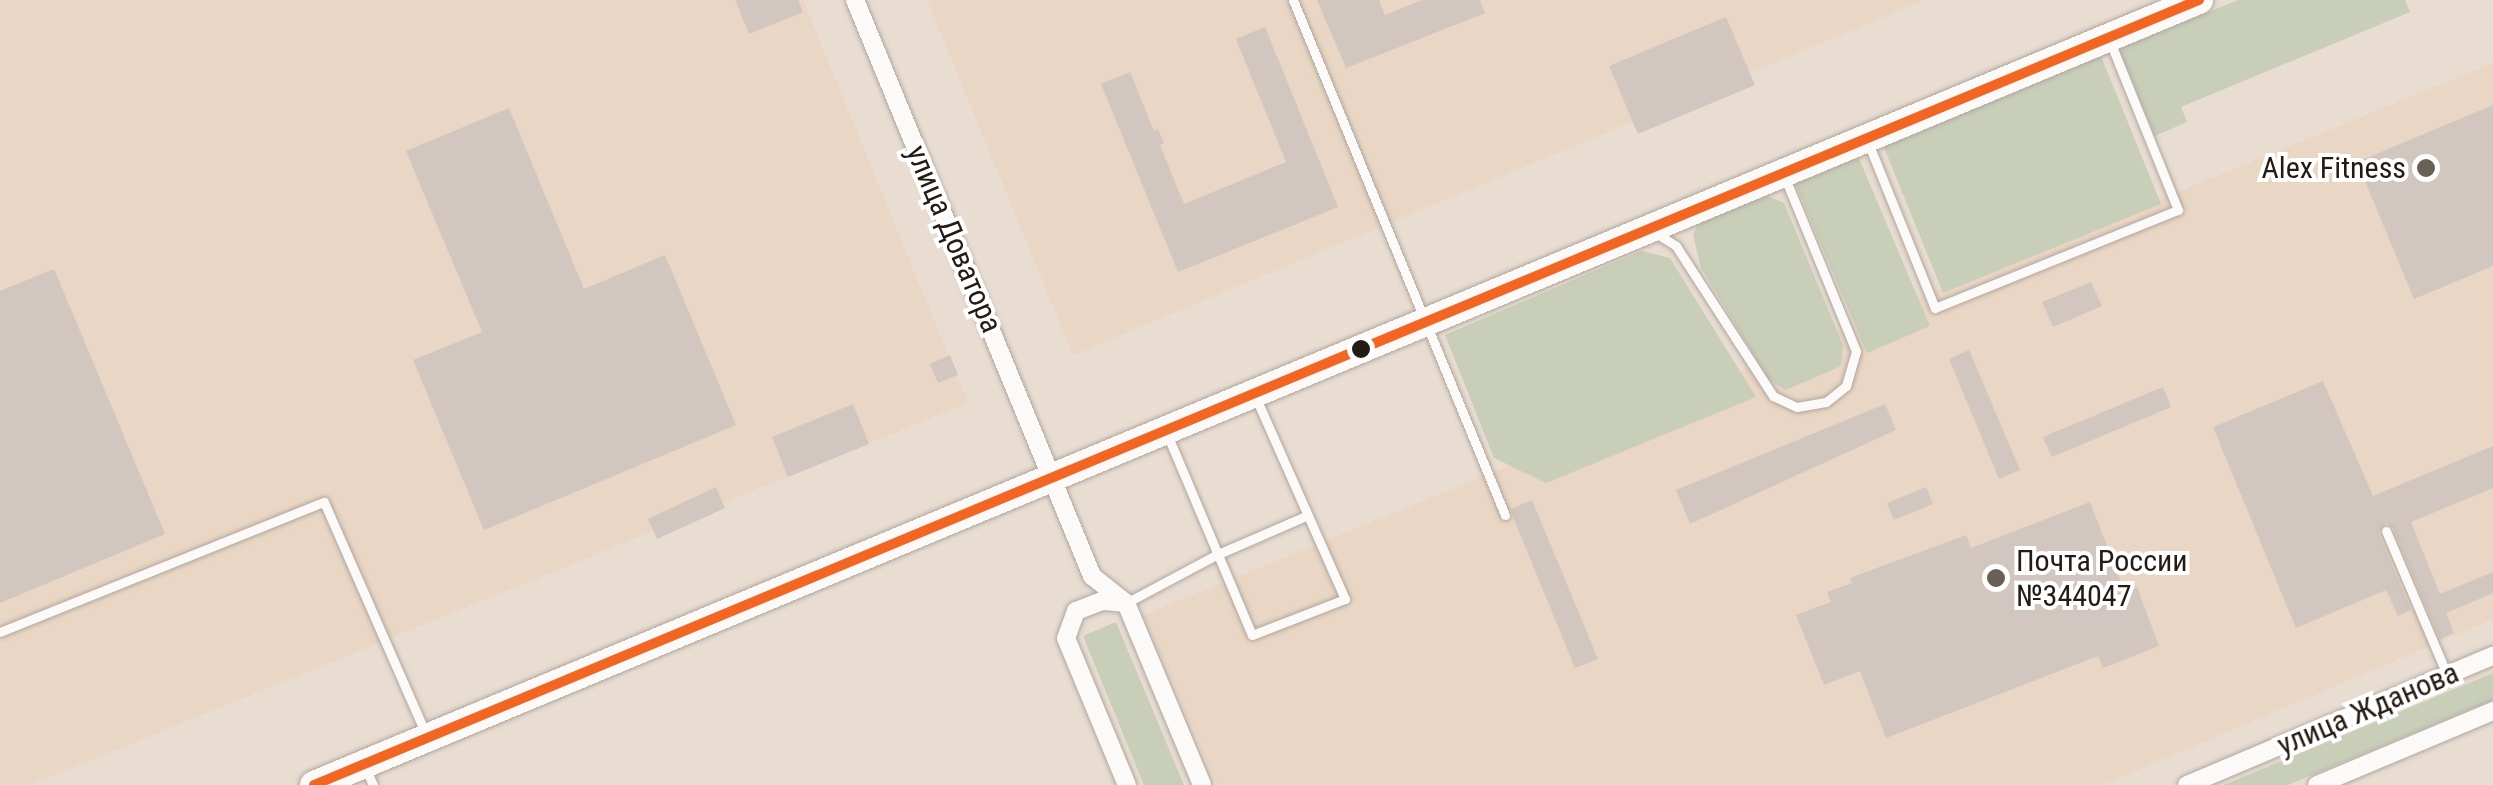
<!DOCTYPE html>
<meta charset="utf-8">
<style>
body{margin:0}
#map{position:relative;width:2493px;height:785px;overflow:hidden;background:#e9ddd2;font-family:"Roboto Condensed",sans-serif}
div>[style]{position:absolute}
.built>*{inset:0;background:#ead6c4}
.green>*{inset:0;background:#c8ceb8}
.building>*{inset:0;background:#d1c6c0}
.roads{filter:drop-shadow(0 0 2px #b0a79f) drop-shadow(0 0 2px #b0a79f)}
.lane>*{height:9px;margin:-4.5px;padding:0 4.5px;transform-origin:4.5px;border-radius:4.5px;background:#fcfaf8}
.street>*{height:18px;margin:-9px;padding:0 9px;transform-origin:9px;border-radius:9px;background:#fcfaf8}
.secondary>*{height:28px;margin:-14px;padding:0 14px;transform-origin:14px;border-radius:14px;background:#fcfaf8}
.bus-1>*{height:10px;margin:-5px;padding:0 5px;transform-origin:5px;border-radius:5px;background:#f26522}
.dots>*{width:28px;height:28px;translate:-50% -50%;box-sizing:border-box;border:5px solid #fff;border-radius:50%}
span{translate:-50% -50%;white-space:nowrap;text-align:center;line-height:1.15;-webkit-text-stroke:8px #fff;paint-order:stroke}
.poi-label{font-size:30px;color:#231b14}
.right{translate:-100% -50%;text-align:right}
.left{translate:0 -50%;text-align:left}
.street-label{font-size:30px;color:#231b14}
</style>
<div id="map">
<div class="built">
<div style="clip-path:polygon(0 0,803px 0,968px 403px,30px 785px,0 785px)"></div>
<div style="clip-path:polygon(927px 0,1925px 0,1073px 355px)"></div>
<div style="clip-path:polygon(2493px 63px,2493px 619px,2103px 785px,1217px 785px,1144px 615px)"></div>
</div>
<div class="green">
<div style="clip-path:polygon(2238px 0,2405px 0,2410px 12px,2181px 107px,2187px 122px,2155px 136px,2119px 49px)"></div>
<div style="clip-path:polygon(2101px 56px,2161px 204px,1943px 293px,1883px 145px)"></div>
<div style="clip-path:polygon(1858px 156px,1930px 326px,1867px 353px,1795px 183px)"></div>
<div style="clip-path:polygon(1765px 195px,1784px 203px,1843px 345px,1841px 366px,1786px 390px,1769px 380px,1701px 268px,1693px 235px,1699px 222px)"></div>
<div style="clip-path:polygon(1641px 251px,1670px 258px,1756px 397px,1546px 483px,1494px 458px,1445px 335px)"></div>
<div style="clip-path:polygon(1116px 622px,1184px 785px,1144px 785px,1083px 636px)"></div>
<div style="clip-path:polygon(2493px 673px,2493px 700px,2288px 785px,2224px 785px)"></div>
</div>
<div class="building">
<div style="clip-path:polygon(735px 0,798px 0,803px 12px,749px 34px)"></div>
<div style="clip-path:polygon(1317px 0,1379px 0,1385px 15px,1422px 0,1480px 0,1485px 13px,1346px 68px)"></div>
<div style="clip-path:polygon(1726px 17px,1755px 85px,1638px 134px,1609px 66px)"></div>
<div style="clip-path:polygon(1265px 27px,1338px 207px,1178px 272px,1101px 84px,1130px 72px,1154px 131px,1158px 129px,1164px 143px,1160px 145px,1184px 204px,1286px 162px,1236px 39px)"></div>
<div style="clip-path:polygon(2493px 105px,2493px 266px,2414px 299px,2357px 162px)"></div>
<div style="clip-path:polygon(509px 108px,584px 289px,665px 255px,736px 425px,484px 530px,413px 360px,482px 332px,406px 151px)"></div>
<div style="clip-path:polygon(54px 269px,165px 534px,0 603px,0 291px)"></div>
<div style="clip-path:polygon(2091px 282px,2102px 306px,2053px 327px,2042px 302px)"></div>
<div style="clip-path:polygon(1969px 350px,2020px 470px,1999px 479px,1949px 359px)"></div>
<div style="clip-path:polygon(950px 355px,958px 375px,938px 383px,930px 364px)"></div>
<div style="clip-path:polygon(2323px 381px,2373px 496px,2493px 446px,2493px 488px,2411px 522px,2440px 594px,2493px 572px,2493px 593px,2446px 613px,2454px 633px,2440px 639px,2393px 528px,2386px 523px,2378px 533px,2411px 610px,2398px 616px,2386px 590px,2296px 628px,2213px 427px)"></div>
<div style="clip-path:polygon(2163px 387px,2171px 407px,2052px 457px,2043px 437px)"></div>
<div style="clip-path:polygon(853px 404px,869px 444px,788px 477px,772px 437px)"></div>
<div style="clip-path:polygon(1885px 404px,1896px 430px,1690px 524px,1676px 490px)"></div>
<div style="clip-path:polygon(716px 487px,725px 508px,657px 539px,648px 519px)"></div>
<div style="clip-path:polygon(1926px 487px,1933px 504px,1894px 520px,1887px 503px)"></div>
<div style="clip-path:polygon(1532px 500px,1598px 659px,1575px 668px,1513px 517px,1511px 509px)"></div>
<div style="clip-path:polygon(2090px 502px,2125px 592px,2137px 587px,2159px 646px,2103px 668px,2098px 656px,1886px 738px,1860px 671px,1824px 685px,1796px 615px,1831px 602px,1827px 592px,1852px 583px,1850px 578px,1966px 535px,1971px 548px)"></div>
</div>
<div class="roads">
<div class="lane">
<div style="left:1293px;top:0;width:557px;rotate:67.63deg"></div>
<div style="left:1867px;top:140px;width:181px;rotate:68deg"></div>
<div style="left:1935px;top:308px;width:262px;rotate:-22deg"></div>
<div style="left:2178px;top:210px;width:181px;rotate:-112deg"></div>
<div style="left:1654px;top:232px;width:26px;rotate:32deg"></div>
<div style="left:1676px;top:246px;width:179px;rotate:57.1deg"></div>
<div style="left:1773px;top:396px;width:26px;rotate:25deg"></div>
<div style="left:1797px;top:407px;width:29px;rotate:-10deg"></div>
<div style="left:1826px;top:402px;width:26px;rotate:-39deg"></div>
<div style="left:1846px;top:386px;width:36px;rotate:-74deg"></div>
<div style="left:1856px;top:351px;width:187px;rotate:-112.3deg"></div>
<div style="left:1167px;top:434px;width:218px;rotate:67.1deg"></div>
<div style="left:1252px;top:635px;width:100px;rotate:-21.2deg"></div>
<div style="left:1345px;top:599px;width:220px;rotate:-113.9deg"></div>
<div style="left:2386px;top:531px;width:156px;rotate:67deg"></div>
<div style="left:1126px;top:603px;width:102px;rotate:-28.1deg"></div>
<div style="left:1216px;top:555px;width:100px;rotate:-23.5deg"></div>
<div style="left:0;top:632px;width:349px;rotate:-21.9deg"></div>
<div style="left:324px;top:502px;width:251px;rotate:66.3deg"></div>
<div style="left:365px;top:767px;width:20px;rotate:66deg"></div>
</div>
<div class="street">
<div style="left:855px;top:0;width:623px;rotate:67.63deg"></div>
<div style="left:1092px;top:576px;width:43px;rotate:38.5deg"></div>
<div style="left:1126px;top:603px;width:197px;rotate:67.3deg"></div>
<div style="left:1126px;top:603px;width:24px;rotate:-175deg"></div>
<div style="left:1102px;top:601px;width:28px;rotate:159deg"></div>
<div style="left:1076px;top:611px;width:29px;rotate:110deg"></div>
<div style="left:1066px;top:638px;width:159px;rotate:67.5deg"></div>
<div style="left:2187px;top:785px;width:332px;rotate:-22.9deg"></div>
<div style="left:2317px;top:785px;width:191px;rotate:-22.8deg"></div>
</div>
<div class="secondary">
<div style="left:314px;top:785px;width:2042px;rotate:-22.61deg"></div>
</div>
</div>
<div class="bus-1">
<div style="left:314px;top:785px;width:2042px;rotate:-22.61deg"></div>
</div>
<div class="dots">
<div style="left:2426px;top:168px;background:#685f56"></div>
<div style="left:1361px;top:349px;background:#231b14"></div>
<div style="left:1996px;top:578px;background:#685f56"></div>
</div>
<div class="poi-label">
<span class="right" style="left:2406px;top:168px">Alex Fitness</span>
<span class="left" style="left:2016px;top:578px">Почта России<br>№344047</span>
</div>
<div class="street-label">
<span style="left:954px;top:239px;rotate:67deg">улица Доватора</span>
<span style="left:2368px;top:709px;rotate:-23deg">улица Жданова</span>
</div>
</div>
